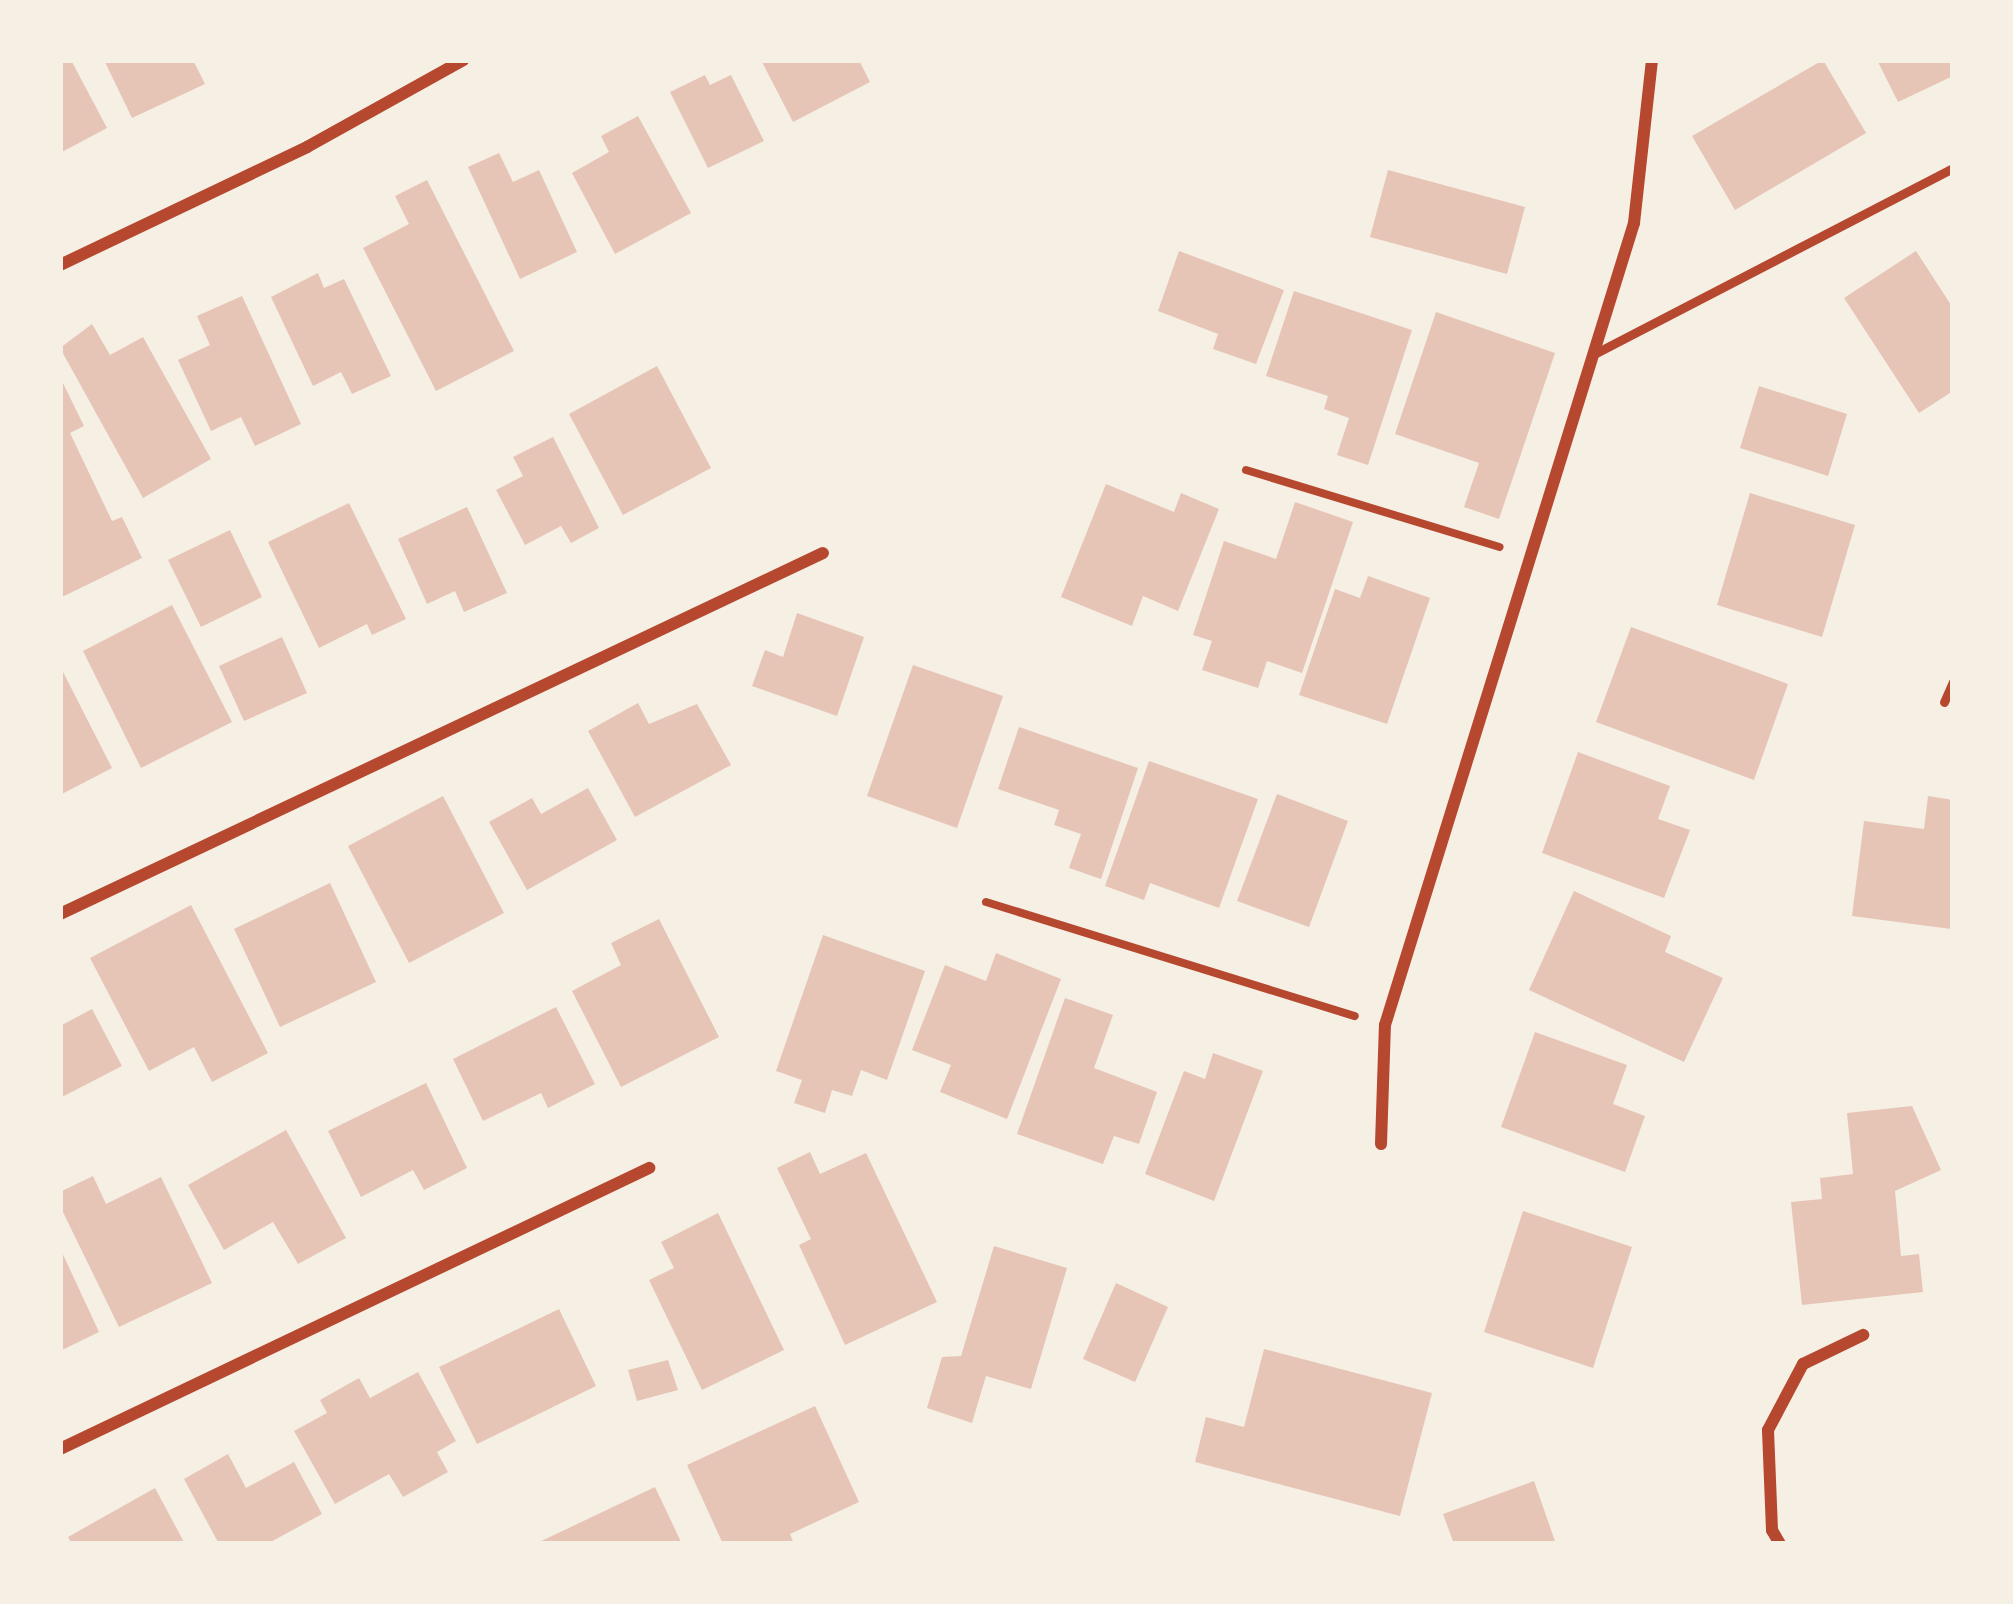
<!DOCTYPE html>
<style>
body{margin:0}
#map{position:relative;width:2013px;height:1604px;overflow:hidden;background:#f6efe4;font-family:Figtree,sans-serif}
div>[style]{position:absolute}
.building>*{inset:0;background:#e6c5b7}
.path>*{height:8px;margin:-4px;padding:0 4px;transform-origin:4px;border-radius:4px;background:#b5482f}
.service>*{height:9px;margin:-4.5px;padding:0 4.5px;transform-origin:4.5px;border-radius:4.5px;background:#b5482f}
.minor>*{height:12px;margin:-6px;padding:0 6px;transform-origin:6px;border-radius:6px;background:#b5482f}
span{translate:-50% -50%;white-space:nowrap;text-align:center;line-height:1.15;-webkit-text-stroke:9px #f6efe4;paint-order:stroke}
.frame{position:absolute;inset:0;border:63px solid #f6efe4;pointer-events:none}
</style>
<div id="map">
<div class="building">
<div style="clip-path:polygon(60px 60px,71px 60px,107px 128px,60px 153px)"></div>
<div style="clip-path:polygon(104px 60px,193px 60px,205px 84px,132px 118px)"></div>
<div style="clip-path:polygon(761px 60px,859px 60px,870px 82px,793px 122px)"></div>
<div style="clip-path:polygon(1823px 60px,1866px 133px,1735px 210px,1692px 136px)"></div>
<div style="clip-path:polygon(1877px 60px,1953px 60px,1953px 76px,1898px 102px)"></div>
<div style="clip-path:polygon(705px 75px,710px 85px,731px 75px,764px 141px,708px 168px,670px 92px)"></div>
<div style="clip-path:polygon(638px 116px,691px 213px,615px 254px,572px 173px,609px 152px,601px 136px)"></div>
<div style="clip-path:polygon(499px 153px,513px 182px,539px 170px,577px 252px,520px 279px,468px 167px)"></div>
<div style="clip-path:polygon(1388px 170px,1525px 207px,1507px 274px,1370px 237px)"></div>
<div style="clip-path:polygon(427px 180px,514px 351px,436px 391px,363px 248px,409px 224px,395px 196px)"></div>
<div style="clip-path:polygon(1179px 251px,1284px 290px,1256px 364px,1213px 349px,1218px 334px,1158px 311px)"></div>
<div style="clip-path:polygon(1916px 251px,1953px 308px,1953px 391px,1919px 413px,1844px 298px)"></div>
<div style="clip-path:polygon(318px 273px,324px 288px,344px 279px,391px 376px,352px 394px,341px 372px,313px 386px,271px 297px)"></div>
<div style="clip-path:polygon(1294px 291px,1412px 330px,1368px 465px,1337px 455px,1349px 418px,1324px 409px,1328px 396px,1266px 376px)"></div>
<div style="clip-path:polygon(242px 296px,301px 424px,255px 446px,241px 417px,211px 431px,178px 360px,210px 345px,197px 316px)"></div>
<div style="clip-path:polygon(1436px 312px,1555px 353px,1499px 519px,1464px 507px,1479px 463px,1395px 434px)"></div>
<div style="clip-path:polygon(92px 324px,110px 355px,143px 337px,211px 459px,143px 498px,60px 348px)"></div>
<div style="clip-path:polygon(657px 366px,711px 468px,623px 515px,569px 414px)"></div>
<div style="clip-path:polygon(60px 377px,84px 426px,70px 433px,112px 521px,122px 517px,142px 558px,60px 598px)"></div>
<div style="clip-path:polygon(1759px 386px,1847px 414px,1828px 476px,1740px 448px)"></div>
<div style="clip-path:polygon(553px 437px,599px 528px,571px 543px,561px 526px,525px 545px,496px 490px,523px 476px,513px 457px)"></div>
<div style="clip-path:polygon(1106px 484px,1174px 512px,1181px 493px,1219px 509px,1178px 611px,1143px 596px,1132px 626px,1061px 597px)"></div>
<div style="clip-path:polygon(1750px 493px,1855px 525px,1822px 637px,1717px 605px)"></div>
<div style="clip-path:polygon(1295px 502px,1353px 522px,1302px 673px,1267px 661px,1258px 688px,1202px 670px,1212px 641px,1193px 635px,1224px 541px,1276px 559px)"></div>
<div style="clip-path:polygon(349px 503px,406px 619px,372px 635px,367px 624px,319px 648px,268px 542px)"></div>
<div style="clip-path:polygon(467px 507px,507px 593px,464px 612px,455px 591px,427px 604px,398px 539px)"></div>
<div style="clip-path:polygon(230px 530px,262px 597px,201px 627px,168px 560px)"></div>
<div style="clip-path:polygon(1368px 576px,1430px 598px,1387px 724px,1299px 695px,1335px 589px,1360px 598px)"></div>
<div style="clip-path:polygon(172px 605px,232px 722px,141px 768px,83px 651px)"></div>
<div style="clip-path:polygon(797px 613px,864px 637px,837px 716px,752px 686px,765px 650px,783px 657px)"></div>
<div style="clip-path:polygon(1631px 627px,1788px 684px,1754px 780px,1596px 722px)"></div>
<div style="clip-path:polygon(282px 637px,307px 693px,244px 721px,219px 666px)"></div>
<div style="clip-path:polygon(913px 665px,1003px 696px,957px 828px,867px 796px)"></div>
<div style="clip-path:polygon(60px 666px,112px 768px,60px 795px)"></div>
<div style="clip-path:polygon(638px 703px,649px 724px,697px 704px,731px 765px,635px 817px,588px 731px)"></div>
<div style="clip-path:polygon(1019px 727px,1138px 768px,1101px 879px,1069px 868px,1081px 834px,1054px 825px,1059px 810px,998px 789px)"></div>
<div style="clip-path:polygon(1578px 752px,1670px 786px,1658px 819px,1690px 830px,1664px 898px,1542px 853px)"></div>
<div style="clip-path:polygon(1149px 761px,1258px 799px,1219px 908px,1150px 883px,1144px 900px,1105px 886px)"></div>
<div style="clip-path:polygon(588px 788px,617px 840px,527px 890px,489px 822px,532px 798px,541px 814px)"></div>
<div style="clip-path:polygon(1277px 794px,1348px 821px,1309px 927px,1237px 901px)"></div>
<div style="clip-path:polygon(443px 796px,504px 913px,409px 963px,348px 846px)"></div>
<div style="clip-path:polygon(1928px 796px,1953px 800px,1951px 929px,1852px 916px,1864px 821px,1924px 829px)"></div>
<div style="clip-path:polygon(330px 883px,376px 982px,280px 1027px,234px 929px)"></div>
<div style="clip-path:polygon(1574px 891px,1671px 936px,1665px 952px,1723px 978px,1684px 1062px,1529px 990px)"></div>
<div style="clip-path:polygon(191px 905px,268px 1053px,212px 1082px,194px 1047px,149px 1071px,90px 958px)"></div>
<div style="clip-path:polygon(659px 919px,719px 1037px,621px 1087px,572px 991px,621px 965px,611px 943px)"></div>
<div style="clip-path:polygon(823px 935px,925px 971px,887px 1080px,861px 1070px,852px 1096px,832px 1090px,825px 1113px,794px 1103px,802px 1080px,776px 1071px)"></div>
<div style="clip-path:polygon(996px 953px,1061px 979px,1007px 1119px,940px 1092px,951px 1065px,912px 1050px,945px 965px,986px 981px)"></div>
<div style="clip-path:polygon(1065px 998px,1113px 1015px,1094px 1068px,1157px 1092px,1139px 1144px,1114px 1136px,1103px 1164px,1017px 1134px)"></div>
<div style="clip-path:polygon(556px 1007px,595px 1084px,548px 1108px,541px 1093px,483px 1121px,453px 1059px)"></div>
<div style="clip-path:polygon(92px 1009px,122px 1066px,60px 1098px,60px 1026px)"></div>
<div style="clip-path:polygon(1535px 1032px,1627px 1065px,1613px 1104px,1645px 1116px,1625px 1172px,1501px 1127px)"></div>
<div style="clip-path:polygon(1213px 1053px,1263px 1071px,1214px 1201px,1145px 1174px,1184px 1071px,1205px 1079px)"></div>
<div style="clip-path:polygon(426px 1083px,467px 1168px,424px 1190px,413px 1170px,361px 1197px,328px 1131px)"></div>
<div style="clip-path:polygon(1912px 1106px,1941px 1170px,1895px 1191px,1901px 1256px,1919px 1254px,1923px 1292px,1802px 1305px,1791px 1202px,1822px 1199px,1820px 1178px,1853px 1174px,1847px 1113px)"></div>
<div style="clip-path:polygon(286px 1130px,346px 1238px,298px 1264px,273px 1222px,224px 1250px,188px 1185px)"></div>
<div style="clip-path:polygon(810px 1152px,820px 1174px,866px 1153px,937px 1302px,845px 1345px,799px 1245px,811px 1239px,777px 1168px)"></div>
<div style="clip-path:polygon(93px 1176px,106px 1204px,161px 1177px,212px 1283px,119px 1327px,60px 1206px,60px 1192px)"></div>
<div style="clip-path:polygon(1523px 1211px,1632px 1247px,1593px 1368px,1484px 1332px)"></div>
<div style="clip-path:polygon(718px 1213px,784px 1350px,702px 1390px,649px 1280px,674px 1268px,661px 1242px)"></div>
<div style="clip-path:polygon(994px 1246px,1067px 1268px,1031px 1389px,986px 1376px,972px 1423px,927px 1408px,942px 1357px,961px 1356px)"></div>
<div style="clip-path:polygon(60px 1248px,99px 1332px,60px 1351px)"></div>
<div style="clip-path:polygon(1116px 1283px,1168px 1307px,1135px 1382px,1083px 1359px)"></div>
<div style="clip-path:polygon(559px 1309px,596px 1386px,477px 1444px,439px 1367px)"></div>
<div style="clip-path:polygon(1264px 1349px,1432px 1393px,1400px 1516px,1195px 1462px,1206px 1417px,1244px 1427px)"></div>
<div style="clip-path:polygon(668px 1360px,678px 1390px,637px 1401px,628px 1370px)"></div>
<div style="clip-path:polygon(418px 1372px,456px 1441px,437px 1452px,448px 1472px,403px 1497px,389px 1474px,335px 1504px,294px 1431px,327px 1413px,320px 1400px,359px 1378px,370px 1398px)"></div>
<div style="clip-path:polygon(815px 1406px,859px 1502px,790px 1534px,794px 1544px,723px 1544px,687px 1465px)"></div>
<div style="clip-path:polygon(228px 1454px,246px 1488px,294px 1462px,322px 1514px,267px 1544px,219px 1544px,184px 1479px)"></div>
<div style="clip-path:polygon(1534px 1481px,1556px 1544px,1454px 1544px,1443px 1514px)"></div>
<div style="clip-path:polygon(655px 1487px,682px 1544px,535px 1544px)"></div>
<div style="clip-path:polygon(155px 1488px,185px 1544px,72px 1544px,68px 1537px)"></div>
</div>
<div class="path">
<div style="left:1246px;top:470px;width:265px;rotate:16.9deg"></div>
<div style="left:986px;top:902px;width:386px;rotate:17.2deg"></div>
</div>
<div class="service">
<div style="left:1596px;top:353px;width:402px;rotate:-27.4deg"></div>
<div style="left:1944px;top:702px;width:22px;rotate:-66deg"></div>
</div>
<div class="minor">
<div style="left:60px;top:265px;width:274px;rotate:-25.5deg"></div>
<div style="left:307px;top:147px;width:179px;rotate:-29.1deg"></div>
<div style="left:60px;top:914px;width:844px;rotate:-25.32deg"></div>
<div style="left:1381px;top:1144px;width:119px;rotate:-88.1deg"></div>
<div style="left:1385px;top:1025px;width:840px;rotate:-72.75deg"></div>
<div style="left:1634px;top:223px;width:164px;rotate:-83.7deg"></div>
<div style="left:60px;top:1449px;width:653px;rotate:-25.5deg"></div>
<div style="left:1780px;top:1544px;width:16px;rotate:-120deg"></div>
<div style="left:1772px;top:1530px;width:100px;rotate:-92.3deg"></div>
<div style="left:1768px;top:1430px;width:75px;rotate:-62.1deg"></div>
<div style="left:1803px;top:1364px;width:67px;rotate:-25.8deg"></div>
</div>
<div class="frame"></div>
</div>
